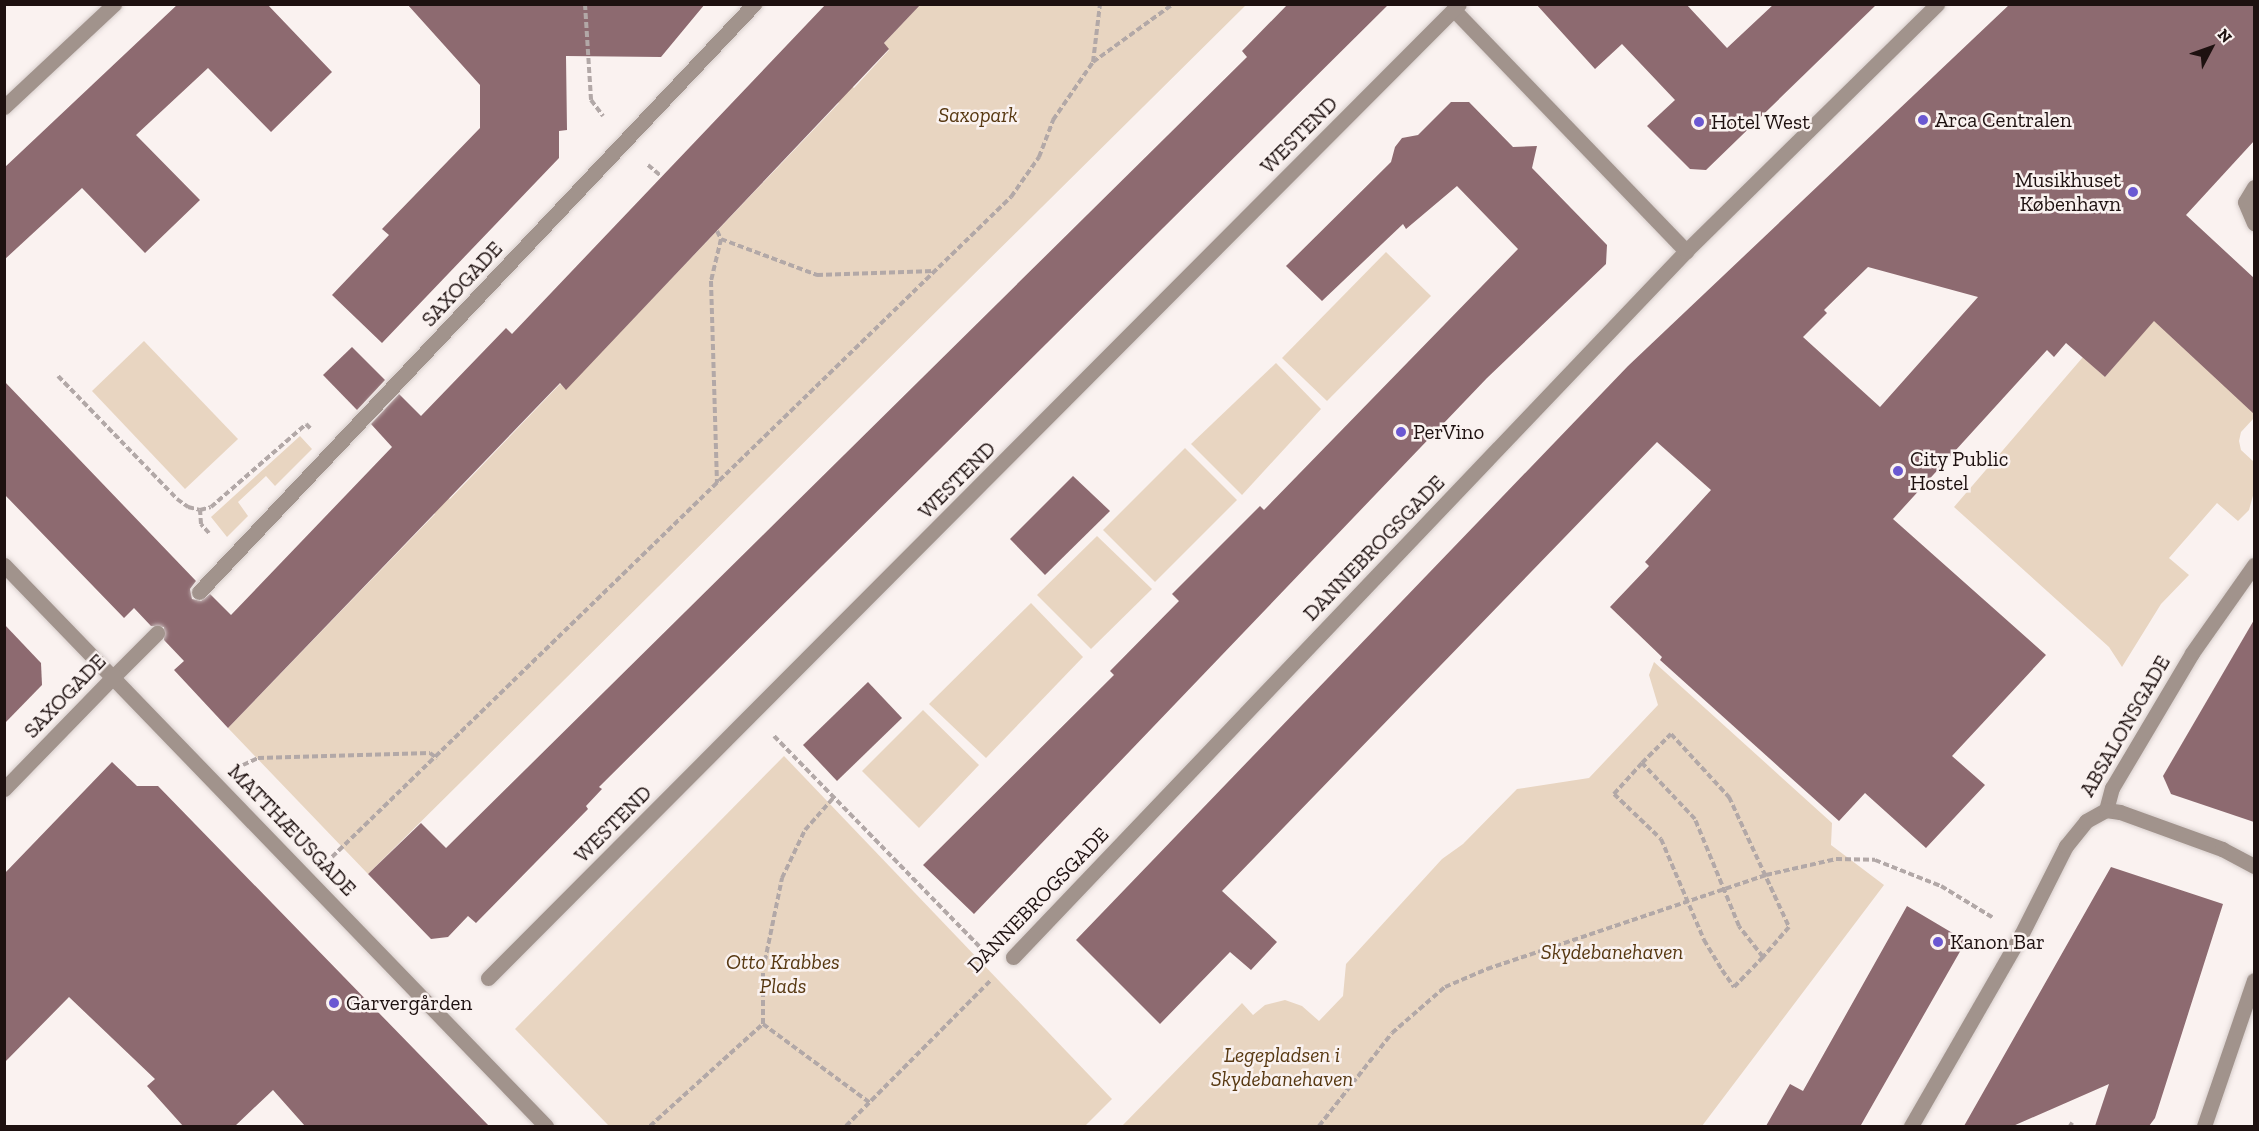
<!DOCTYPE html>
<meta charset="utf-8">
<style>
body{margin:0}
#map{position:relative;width:2259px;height:1131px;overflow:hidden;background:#faf2f0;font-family:"Zilla Slab",serif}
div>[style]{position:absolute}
.green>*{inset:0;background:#e8d5c1}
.building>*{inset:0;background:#8d6a70}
.path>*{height:4px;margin-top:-2px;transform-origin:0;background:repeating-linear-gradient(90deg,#b2a8a7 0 6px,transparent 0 9px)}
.roads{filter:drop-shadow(0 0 2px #d7cecc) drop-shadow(0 0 2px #d7cecc)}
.service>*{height:15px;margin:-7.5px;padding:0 7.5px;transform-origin:7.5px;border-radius:7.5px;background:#a1938c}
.minor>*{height:15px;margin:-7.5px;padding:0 7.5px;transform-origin:7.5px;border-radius:7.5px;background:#a1938c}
.dots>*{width:16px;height:16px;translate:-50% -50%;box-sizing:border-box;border:3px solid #faf2f0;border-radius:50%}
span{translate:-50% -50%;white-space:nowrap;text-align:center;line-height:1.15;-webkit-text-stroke:5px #faf2f0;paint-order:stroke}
.park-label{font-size:21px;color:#573811;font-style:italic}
.poi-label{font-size:21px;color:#1e1110}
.left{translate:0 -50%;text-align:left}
.right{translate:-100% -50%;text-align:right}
.street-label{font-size:21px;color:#1e1110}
.frame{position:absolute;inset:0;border:6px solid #1e1110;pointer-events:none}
.north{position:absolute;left:2181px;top:18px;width:60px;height:60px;-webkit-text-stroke:4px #faf2f0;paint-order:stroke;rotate:49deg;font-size:16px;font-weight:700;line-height:24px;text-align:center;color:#1e1110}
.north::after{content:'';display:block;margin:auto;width:21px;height:27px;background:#1e1110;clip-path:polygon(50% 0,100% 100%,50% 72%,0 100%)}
</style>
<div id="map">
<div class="green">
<div style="clip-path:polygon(910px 5px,1246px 5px,368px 874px,228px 728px,435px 514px,429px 508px,444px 493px,450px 499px,560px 384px,566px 389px,839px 103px,833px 97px,848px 83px,854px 88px,889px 50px,884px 43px,915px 10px)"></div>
<div style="clip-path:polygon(1386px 252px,1431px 296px,1327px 401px,1282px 358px)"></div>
<div style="clip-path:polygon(2099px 257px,2254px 398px,2254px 418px,2241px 432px,2239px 441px,2241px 450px,2254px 462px,2254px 492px,2249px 510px,2238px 521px,2217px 503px,2169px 558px,2189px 575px,2161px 604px,2122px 667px,2109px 647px,1954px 507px,2083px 357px,2105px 377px,2118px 362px)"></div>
<div style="clip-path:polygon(144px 341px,238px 439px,185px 489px,92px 391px)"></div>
<div style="clip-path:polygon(1276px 363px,1321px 409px,1242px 495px,1191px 444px)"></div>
<div style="clip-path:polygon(300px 436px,312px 449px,275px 486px,266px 476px,238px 502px,248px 516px,227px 537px,211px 517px)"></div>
<div style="clip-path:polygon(1185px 448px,1237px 500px,1155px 582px,1103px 530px)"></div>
<div style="clip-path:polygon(1097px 536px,1152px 589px,1091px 649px,1037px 595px)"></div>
<div style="clip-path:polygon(1031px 603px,1083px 657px,986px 758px,929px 704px)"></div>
<div style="clip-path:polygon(1654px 662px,1832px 823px,1831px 845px,1884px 885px,1702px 1126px,1122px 1126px,1242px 1003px,1253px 1015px,1265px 1005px,1285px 1000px,1302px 1006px,1319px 1021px,1343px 996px,1346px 964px,1442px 859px,1463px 844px,1517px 789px,1589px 778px,1658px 705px,1649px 675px)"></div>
<div style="clip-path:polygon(923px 710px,979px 765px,919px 828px,862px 771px)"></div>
<div style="clip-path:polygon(784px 756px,1112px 1099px,1085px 1126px,609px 1126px,515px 1029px)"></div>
</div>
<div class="building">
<div style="clip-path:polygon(178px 4px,267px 4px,332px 72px,271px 132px,208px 68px,136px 135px,200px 200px,145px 253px,82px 188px,4px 260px,4px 168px)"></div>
<div style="clip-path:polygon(407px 4px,705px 4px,661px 57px,566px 56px,567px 130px,559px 131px,559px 158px,382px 343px,332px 295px,389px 235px,382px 229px,480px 128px,480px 85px)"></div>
<div style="clip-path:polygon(826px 4px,921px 4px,884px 43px,889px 49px,566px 390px,560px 383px,228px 728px,174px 670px,184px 661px,164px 640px,164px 627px,151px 626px,134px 608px,124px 618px,4px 494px,4px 381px,196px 581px,190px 589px,192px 599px,201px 601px,210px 594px,231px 615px,392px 447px,371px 424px,399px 394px,421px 416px,506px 328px,512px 334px)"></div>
<div style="clip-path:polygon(1288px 4px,1389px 4px,599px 787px,602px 789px,586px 806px,588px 809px,476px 923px,468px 916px,448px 937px,431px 939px,368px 874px,421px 823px,446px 848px,1247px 57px,1242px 51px)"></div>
<div style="clip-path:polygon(1536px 4px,1686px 4px,1727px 48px,1774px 4px,1877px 4px,1706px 170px,1690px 169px,1647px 126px,1675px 100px,1622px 44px,1595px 69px)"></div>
<div style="clip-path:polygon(evenodd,2010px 4px,2254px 4px,2254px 141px,2186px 215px,2254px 278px,2254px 414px,2154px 321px,2105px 377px,2066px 343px,2054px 357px,2047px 350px,1893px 519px,2046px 655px,1952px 756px,1985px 785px,1926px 848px,1865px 793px,1839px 821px,1660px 660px,1662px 657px,1610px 607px,1649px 566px,1645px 562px,1711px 490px,1657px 442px,1222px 891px,1277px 942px,1251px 970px,1230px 952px,1160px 1024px,1076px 940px,1628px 366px,2010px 4px,1868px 267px,1978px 297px,1880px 407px,1803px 337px,1827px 313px,1824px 310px,1868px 267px)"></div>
<div style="clip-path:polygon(1451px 102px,1469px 102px,1513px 147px,1537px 146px,1532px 168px,1607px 245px,1606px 264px,1487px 378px,974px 914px,923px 865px,1114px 675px,1110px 671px,1179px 601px,1172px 594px,1260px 506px,1264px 510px,1518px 249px,1457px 186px,1406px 229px,1403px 224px,1322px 301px,1286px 266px,1391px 162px,1395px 147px,1402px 138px,1418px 135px)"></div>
<div style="clip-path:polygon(352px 347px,385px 380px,357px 410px,323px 375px)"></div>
<div style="clip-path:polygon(1073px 476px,1110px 511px,1045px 575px,1010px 539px)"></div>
<div style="clip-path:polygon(2254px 620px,2254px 822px,2171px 794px,2163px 776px)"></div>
<div style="clip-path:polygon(4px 624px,41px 663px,42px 685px,4px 724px)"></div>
<div style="clip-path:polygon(868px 682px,902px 718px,837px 781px,803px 745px)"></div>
<div style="clip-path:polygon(112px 762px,137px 786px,158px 786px,489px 1126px,305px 1126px,273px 1090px,235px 1126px,183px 1126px,147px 1086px,155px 1079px,69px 997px,4px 1063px,4px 874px)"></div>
<div style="clip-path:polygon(2111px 867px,2223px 904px,2155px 1118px,2149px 1126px,2095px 1126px,2109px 1084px,2013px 1126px,1964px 1126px)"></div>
<div style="clip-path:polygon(1907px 906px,1966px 941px,1861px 1125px,1864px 1126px,1766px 1126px,1790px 1084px,1803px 1091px)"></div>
</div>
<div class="path">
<div style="left:585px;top:4px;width:96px;rotate:86.4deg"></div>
<div style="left:591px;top:100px;width:20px;rotate:53deg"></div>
<div style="left:1093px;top:62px;width:99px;rotate:-35.9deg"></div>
<div style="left:648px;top:165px;width:17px;rotate:40deg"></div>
<div style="left:717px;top:231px;width:9px;rotate:63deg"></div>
<div style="left:721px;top:239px;width:43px;rotate:103.4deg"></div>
<div style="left:711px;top:281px;width:202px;rotate:88.3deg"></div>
<div style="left:721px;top:239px;width:103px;rotate:20.6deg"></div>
<div style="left:817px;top:275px;width:117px;rotate:-2deg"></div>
<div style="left:58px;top:376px;width:171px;rotate:45.9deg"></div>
<div style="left:177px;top:499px;width:14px;rotate:36deg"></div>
<div style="left:188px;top:507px;width:12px;rotate:14deg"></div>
<div style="left:209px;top:533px;width:12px;rotate:-132deg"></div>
<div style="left:201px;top:524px;width:14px;rotate:-94deg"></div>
<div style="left:200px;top:510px;width:11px;rotate:-15deg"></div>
<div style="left:211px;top:507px;width:126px;rotate:-41.1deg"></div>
<div style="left:306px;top:424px;width:6px;rotate:45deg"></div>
<div style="left:1671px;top:734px;width:86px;rotate:47.4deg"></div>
<div style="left:1729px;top:797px;width:143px;rotate:65.2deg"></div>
<div style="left:1789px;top:927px;width:40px;rotate:131deg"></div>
<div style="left:1763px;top:957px;width:39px;rotate:-128deg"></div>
<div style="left:1739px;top:926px;width:116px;rotate:-112.4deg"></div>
<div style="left:1695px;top:819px;width:77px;rotate:-133.4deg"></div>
<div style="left:1642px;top:763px;width:41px;rotate:-45deg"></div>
<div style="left:774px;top:736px;width:299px;rotate:45.7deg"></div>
<div style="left:1642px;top:763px;width:42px;rotate:132.1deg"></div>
<div style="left:1614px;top:794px;width:65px;rotate:43.8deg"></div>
<div style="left:1661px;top:839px;width:110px;rotate:66.9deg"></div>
<div style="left:1704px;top:940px;width:35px;rotate:59deg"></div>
<div style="left:1722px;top:970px;width:21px;rotate:55deg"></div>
<div style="left:1734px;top:987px;width:42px;rotate:-46deg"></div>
<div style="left:243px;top:765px;width:17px;rotate:-25deg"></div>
<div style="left:258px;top:758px;width:172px;rotate:-1.7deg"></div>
<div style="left:430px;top:753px;width:9px;rotate:36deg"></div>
<div style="left:332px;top:857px;width:947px;rotate:-44.19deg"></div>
<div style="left:1011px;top:197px;width:49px;rotate:-55deg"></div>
<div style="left:1039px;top:157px;width:40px;rotate:-69deg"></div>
<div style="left:1053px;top:120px;width:70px;rotate:-55.4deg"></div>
<div style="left:1093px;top:62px;width:58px;rotate:-83.1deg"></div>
<div style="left:763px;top:1024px;width:54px;rotate:-90deg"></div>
<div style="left:763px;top:970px;width:94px;rotate:-78.3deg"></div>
<div style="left:782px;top:878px;width:53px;rotate:-64.4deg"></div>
<div style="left:805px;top:830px;width:45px;rotate:-48.6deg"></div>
<div style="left:650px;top:1126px;width:152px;rotate:-42.1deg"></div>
<div style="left:763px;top:1024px;width:133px;rotate:36.4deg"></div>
<div style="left:846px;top:1126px;width:206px;rotate:-45.2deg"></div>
<div style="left:1319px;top:1126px;width:118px;rotate:-51.9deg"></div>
<div style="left:1392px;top:1033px;width:70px;rotate:-41deg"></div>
<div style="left:1445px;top:987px;width:46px;rotate:-23.2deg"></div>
<div style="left:1487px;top:969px;width:294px;rotate:-18.6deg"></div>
<div style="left:1766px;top:875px;width:72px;rotate:-12.9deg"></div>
<div style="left:1836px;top:859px;width:39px;rotate:1deg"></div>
<div style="left:1875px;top:860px;width:71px;rotate:21.5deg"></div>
<div style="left:1941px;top:886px;width:60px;rotate:31.3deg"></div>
<div style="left:2070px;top:1126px;width:4px;rotate:-56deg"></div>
</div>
<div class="roads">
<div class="service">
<div style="left:2254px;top:187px;width:17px;rotate:121deg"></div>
<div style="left:2245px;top:202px;width:23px;rotate:67deg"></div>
<div style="left:199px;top:592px;width:809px;rotate:-46.65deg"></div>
<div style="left:114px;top:676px;width:61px;rotate:-45deg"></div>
</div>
<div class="minor">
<div style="left:1454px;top:10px;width:335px;rotate:46.1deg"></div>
<div style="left:4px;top:107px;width:151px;rotate:-43.1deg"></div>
<div style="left:4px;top:565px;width:780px;rotate:45.99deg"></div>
<div style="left:4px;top:789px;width:158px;rotate:-45.8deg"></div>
<div style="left:2106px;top:810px;width:23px;rotate:-75deg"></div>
<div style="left:2112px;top:788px;width:157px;rotate:-59.3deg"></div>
<div style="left:2192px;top:653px;width:108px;rotate:-54.8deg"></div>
<div style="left:1013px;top:957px;width:975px;rotate:-46.37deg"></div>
<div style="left:1686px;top:251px;width:352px;rotate:-44.5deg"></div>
<div style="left:488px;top:978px;width:1375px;rotate:-45.09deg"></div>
<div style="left:1911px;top:1126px;width:220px;rotate:-60.1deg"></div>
<div style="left:2021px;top:935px;width:100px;rotate:-63.2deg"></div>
<div style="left:2066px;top:846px;width:32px;rotate:-51deg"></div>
<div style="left:2086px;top:821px;width:23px;rotate:-29deg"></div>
<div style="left:2106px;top:810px;width:14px;rotate:8deg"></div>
<div style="left:2120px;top:812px;width:109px;rotate:19.9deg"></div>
<div style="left:2222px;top:849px;width:36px;rotate:28deg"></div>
<div style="left:2204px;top:1126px;width:154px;rotate:-71.1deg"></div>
</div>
</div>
<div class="dots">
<div style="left:1923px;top:120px;background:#6b58d2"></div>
<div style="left:1699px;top:122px;background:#6b58d2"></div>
<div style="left:2133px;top:192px;background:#6b58d2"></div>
<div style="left:1401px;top:432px;background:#6b58d2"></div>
<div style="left:1898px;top:471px;background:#6b58d2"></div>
<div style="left:1938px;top:942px;background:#6b58d2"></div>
<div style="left:334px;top:1003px;background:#6b58d2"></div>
</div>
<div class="park-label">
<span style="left:978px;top:115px">Saxopark</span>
<span style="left:1612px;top:952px">Skydebanehaven</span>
<span style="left:783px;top:974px">Otto Krabbes<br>Plads</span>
<span style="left:1282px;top:1067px">Legepladsen i<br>Skydebanehaven</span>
</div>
<div class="poi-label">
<span class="left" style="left:1935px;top:120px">Arca Centralen</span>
<span class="left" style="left:1711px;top:122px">Hotel West</span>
<span class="right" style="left:2121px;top:192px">Musikhuset<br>København</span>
<span class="left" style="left:1413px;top:432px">PerVino</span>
<span class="left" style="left:1910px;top:471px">City Public<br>Hostel</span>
<span class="left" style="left:1950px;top:942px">Kanon Bar</span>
<span class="left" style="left:346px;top:1003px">Garvergården</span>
</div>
<div class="street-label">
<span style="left:1299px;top:135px;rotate:-45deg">WESTEND</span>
<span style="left:462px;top:284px;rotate:-47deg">SAXOGADE</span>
<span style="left:957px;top:480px;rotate:-45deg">WESTEND</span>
<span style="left:1374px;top:548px;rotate:-46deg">DANNEBROGSGADE</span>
<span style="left:65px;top:696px;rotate:-46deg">SAXOGADE</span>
<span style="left:2125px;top:726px;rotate:-60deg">ABSALONSGADE</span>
<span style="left:613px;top:824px;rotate:-45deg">WESTEND</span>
<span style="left:292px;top:830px;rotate:46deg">MATTHÆUSGADE</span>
<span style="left:1038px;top:900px;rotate:-46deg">DANNEBROGSGADE</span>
</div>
<div class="frame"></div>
<div class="north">N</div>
</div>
